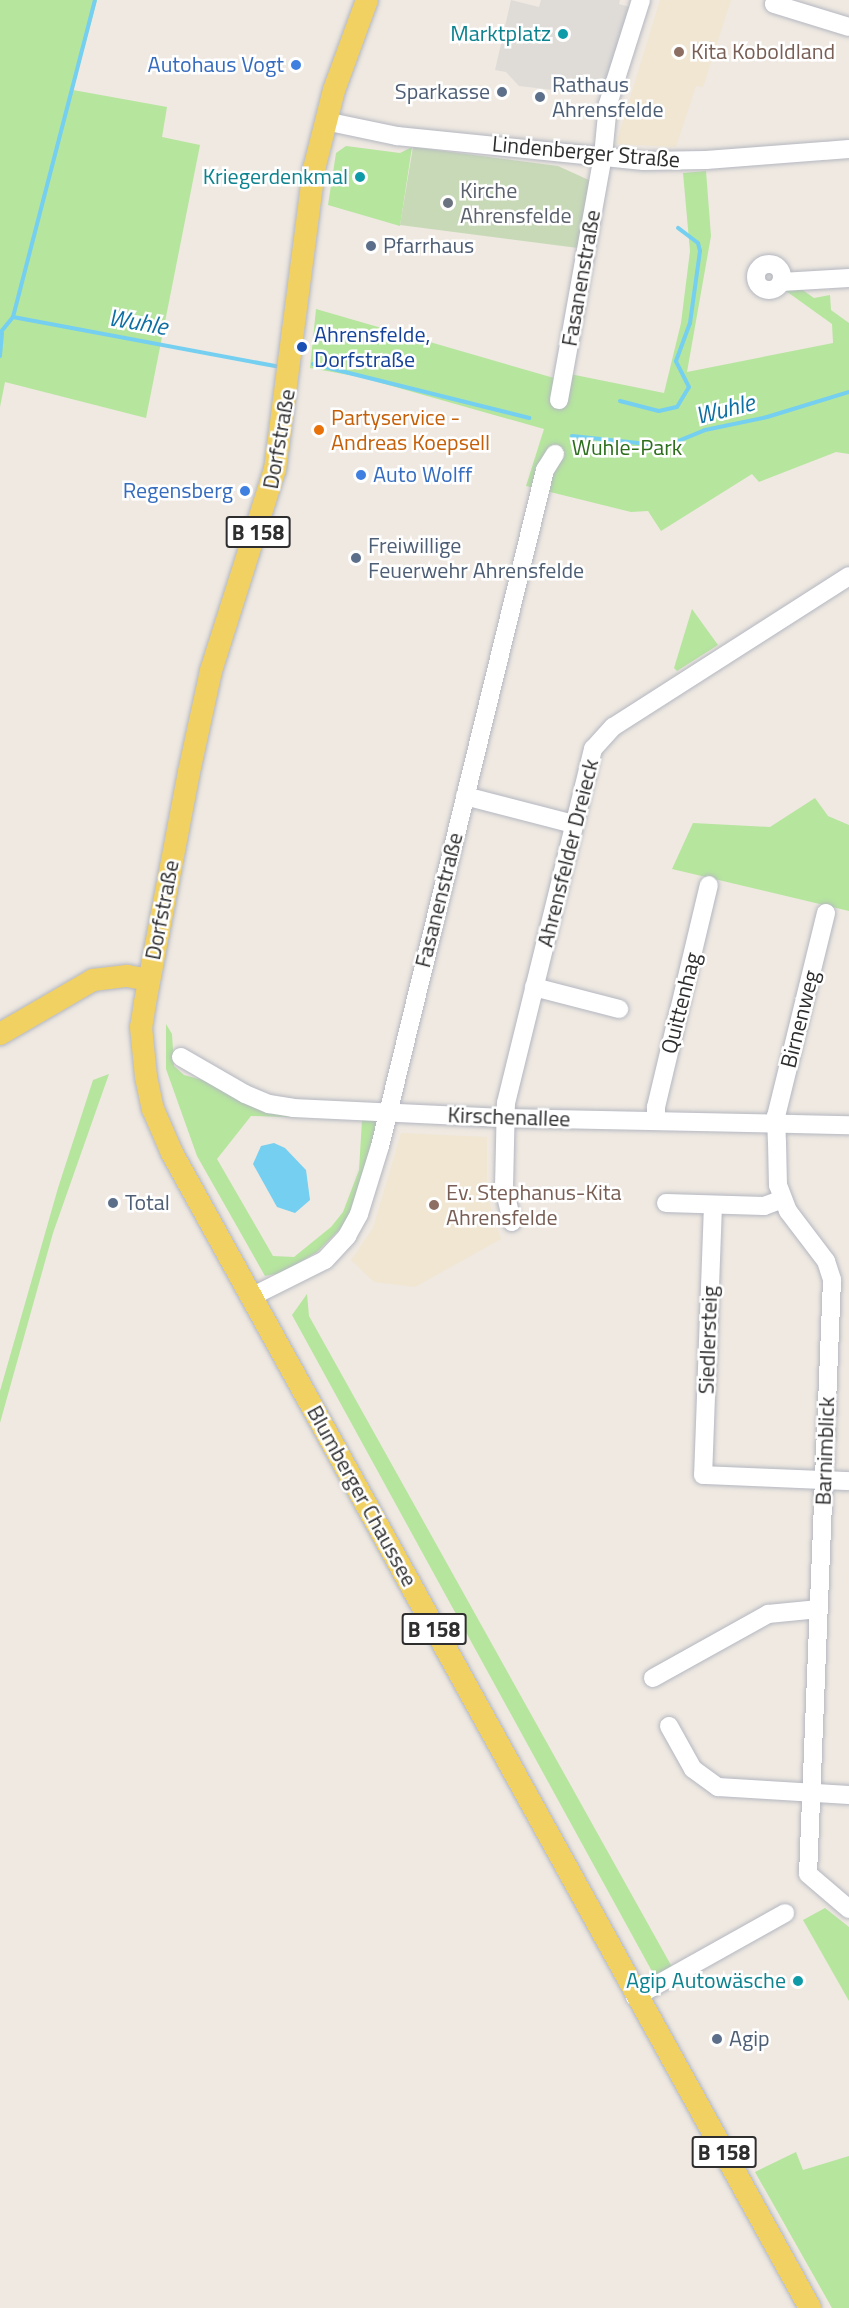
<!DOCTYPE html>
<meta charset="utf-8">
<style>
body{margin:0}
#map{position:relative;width:849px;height:2308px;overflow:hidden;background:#efe9e1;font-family:"Titillium Web",sans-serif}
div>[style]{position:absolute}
.education>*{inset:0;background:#f0e6d1}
.green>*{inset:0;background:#b6e59e}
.cemetery>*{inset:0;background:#c8d9b8}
.plaza>*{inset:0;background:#dfdcd8}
.water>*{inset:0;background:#75cff0}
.stream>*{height:4px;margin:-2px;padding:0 2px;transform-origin:2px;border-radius:2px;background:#75cff0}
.roads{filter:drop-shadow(0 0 2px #b4b7c1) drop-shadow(0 0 2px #b4b7c1)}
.minor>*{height:18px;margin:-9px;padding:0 9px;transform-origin:9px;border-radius:9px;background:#fff}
.minor>.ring{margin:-9px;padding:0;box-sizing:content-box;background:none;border:18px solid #fff;border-radius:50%}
.major>*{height:22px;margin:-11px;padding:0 11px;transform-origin:11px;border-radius:11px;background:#f2d163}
.dots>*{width:16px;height:16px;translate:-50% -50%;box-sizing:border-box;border:3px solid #fff;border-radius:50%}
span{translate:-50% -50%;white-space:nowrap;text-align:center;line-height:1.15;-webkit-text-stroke:5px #fff;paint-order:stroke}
.shield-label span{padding:2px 4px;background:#fff;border:2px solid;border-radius:4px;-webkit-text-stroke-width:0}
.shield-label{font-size:21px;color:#2e2e2e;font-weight:700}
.culture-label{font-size:22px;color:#0d838f}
.right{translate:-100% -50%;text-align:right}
.education-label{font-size:22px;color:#785e54}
.left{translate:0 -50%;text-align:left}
.shop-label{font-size:22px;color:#366cbe}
.service-label{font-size:22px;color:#4e5e75}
.street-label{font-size:22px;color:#2e2e2e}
.worship-label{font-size:22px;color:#5b616d}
.transit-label{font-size:22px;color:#164399}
.food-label{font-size:22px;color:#c56008}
.park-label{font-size:22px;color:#2c6e1b}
.water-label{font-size:24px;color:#0d6fa3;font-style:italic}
</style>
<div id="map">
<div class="education">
<div style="clip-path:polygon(660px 0,731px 0,703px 87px,696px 86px,676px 147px,616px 144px)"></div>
<div style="clip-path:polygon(401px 1133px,487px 1137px,487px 1196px,501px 1239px,415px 1287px,374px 1282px,351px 1260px,373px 1228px)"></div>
</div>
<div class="green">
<div style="clip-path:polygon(0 0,97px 0,73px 90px,167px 107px,162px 137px,200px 145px,146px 418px,5px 382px,0 407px)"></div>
<div style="clip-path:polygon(346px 146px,400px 153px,412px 147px,400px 226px,328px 205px,336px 153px)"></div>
<div style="clip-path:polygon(706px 171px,711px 236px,687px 372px,833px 343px,832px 324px,786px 291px,797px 286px,814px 298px,830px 295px,831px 310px,849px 323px,849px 454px,836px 452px,759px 482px,752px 474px,661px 531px,648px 511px,631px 512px,526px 486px,544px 429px,360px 377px,310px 368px,316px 309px,554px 378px,570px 374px,664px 393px,681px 323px,690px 251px,683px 173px)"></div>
<div style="clip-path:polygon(692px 609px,718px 645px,677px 671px,674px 668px)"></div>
<div style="clip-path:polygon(815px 798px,828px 816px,849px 825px,849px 911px,672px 869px,693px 823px,770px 827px)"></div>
<div style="clip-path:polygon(166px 1024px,172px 1034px,174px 1066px,184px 1075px,347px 1119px,251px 1116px,217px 1159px,273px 1256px,294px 1257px,331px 1227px,343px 1212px,359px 1170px,362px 1120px,378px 1119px,360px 1195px,342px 1227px,317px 1252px,281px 1273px,265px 1276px,197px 1156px,166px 1069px)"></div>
<div style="clip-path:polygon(109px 1074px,53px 1233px,0 1423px,0 1391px,58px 1188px,93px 1080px)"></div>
<div style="clip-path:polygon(307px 1294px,309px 1316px,672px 1967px,654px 1975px,292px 1315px)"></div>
<div style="clip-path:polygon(825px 1908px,849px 1927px,849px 2001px,803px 1920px)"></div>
<div style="clip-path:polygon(796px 2152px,803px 2170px,849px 2156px,849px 2308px,832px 2308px,755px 2172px)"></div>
</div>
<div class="cemetery">
<div style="clip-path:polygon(413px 147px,558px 166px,591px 181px,578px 248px,400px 225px)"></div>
</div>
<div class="plaza">
<div style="clip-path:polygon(511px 0,539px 7px,541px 0,620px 0,619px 4px,630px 7px,606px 84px,580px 78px,561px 91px,519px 86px,506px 72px,495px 70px)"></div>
</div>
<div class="water">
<div style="clip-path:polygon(274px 1143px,285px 1148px,306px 1170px,310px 1200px,295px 1213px,277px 1207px,253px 1164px,261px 1146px)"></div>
</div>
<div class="stream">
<div style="left:13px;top:317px;width:327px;rotate:-75.5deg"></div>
<div style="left:0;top:333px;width:21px;rotate:-51deg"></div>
<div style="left:13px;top:317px;width:268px;rotate:10.6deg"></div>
<div style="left:0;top:356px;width:23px;rotate:-85deg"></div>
<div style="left:313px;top:364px;width:223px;rotate:14deg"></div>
<div style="left:620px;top:401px;width:40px;rotate:14.4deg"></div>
<div style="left:659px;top:411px;width:18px;rotate:-13deg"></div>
<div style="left:677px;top:407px;width:23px;rotate:-59deg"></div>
<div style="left:689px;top:387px;width:29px;rotate:-117deg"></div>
<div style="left:676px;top:361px;width:40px;rotate:-69.8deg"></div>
<div style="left:690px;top:323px;width:73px;rotate:-82.1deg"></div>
<div style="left:700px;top:251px;width:8px;rotate:-104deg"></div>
<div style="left:698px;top:243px;width:25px;rotate:-143deg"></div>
<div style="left:572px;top:436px;width:95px;rotate:6.1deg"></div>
<div style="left:666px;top:446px;width:42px;rotate:-22.3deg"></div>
<div style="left:705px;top:430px;width:63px;rotate:-11.8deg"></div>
<div style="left:767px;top:417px;width:86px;rotate:-17deg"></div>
</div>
<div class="roads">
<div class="minor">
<div style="left:776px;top:0;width:4px;rotate:117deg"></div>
<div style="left:774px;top:4px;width:78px;rotate:17deg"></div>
<div style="left:325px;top:121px;width:74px;rotate:11.8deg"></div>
<div style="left:397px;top:136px;width:248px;rotate:5.8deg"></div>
<div style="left:644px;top:161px;width:62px;rotate:-0.9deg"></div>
<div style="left:706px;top:160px;width:143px;rotate:-4.4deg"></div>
<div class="ring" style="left:756px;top:264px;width:8px;height:8px"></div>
<div style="left:781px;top:282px;width:68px;rotate:-3.4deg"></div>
<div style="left:559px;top:400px;width:248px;rotate:-79.8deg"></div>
<div style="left:603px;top:156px;width:52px;rotate:-84.5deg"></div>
<div style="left:608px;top:104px;width:109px;rotate:-72.4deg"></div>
<div style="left:465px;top:796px;width:112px;rotate:14.5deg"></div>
<div style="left:826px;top:913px;width:209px;rotate:103.8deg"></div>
<div style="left:776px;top:1116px;width:26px;rotate:88deg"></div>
<div style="left:777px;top:1142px;width:43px;rotate:88.7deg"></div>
<div style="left:778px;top:1185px;width:28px;rotate:69deg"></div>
<div style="left:788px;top:1211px;width:63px;rotate:52.8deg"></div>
<div style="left:826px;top:1261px;width:20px;rotate:72deg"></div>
<div style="left:832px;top:1280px;width:594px;rotate:92.31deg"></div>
<div style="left:808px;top:1874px;width:54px;rotate:40.5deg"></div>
<div style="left:534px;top:987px;width:88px;rotate:14.5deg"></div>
<div style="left:181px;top:1057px;width:74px;rotate:30deg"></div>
<div style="left:245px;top:1094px;width:26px;rotate:23deg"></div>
<div style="left:269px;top:1104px;width:24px;rotate:9deg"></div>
<div style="left:293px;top:1108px;width:211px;rotate:2.7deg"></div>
<div style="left:504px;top:1118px;width:345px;rotate:1.2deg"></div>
<div style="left:656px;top:1121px;width:14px;rotate:-90deg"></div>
<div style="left:656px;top:1107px;width:228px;rotate:-76.6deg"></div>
<div style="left:666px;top:1203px;width:98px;rotate:1.8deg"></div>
<div style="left:764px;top:1206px;width:20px;rotate:-20deg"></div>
<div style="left:713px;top:1205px;width:270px;rotate:92.1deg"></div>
<div style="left:703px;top:1475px;width:146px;rotate:2.4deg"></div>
<div style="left:512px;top:1222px;width:35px;rotate:-103deg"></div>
<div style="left:504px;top:1188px;width:85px;rotate:-88.7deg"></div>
<div style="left:506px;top:1103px;width:365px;rotate:-76.2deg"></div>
<div style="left:593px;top:749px;width:30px;rotate:-48deg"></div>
<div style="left:613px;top:727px;width:280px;rotate:-32.6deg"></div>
<div style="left:253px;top:1296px;width:80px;rotate:-26.6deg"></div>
<div style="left:325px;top:1260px;width:33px;rotate:-47deg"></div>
<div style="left:347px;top:1236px;width:25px;rotate:-61deg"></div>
<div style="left:359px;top:1214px;width:71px;rotate:-72.8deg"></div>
<div style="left:380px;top:1146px;width:696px;rotate:-76.28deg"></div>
<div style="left:545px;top:470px;width:19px;rotate:-58deg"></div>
<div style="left:653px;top:1678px;width:132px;rotate:-29.1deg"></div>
<div style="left:768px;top:1614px;width:51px;rotate:-5.6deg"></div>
<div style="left:669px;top:1726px;width:49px;rotate:60.8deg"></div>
<div style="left:693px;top:1769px;width:31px;rotate:36deg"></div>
<div style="left:718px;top:1787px;width:131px;rotate:3.5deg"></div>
<div style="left:635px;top:1997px;width:172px;rotate:-29.2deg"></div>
</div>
<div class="major">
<div style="left:367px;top:0;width:96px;rotate:110.1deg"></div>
<div style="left:334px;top:90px;width:81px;rotate:104.2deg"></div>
<div style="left:314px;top:169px;width:303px;rotate:97.4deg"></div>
<div style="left:275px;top:469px;width:212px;rotate:107.6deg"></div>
<div style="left:211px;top:671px;width:103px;rotate:102.3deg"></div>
<div style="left:189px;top:772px;width:235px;rotate:100.8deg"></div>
<div style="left:145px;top:1003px;width:24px;rotate:99deg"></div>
<div style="left:141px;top:1027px;width:50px;rotate:84.3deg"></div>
<div style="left:146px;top:1077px;width:33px;rotate:78deg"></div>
<div style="left:153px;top:1109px;width:48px;rotate:66.6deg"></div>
<div style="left:172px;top:1153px;width:1319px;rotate:61.08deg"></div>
<div style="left:0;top:1034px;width:108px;rotate:-30.1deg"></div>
<div style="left:93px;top:980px;width:34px;rotate:-7deg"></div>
<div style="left:127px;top:976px;width:22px;rotate:10deg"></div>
</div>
</div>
<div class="dots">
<div style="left:563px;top:34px;background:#0f9aa8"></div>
<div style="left:679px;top:52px;background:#8d6e63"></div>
<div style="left:296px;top:65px;background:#3f7fe0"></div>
<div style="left:502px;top:92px;background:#5c6f8a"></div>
<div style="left:540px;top:97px;background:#5c6f8a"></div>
<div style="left:360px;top:177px;background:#0f9aa8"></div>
<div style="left:448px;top:203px;background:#6b7280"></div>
<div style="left:371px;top:246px;background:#5c6f8a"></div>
<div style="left:302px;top:347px;background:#1a4fb4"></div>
<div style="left:319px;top:430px;background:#e8710a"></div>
<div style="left:361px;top:475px;background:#3f7fe0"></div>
<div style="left:245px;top:491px;background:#3f7fe0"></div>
<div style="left:356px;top:558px;background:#5c6f8a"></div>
<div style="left:113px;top:1203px;background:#5c6f8a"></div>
<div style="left:434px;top:1205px;background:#8d6e63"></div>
<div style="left:798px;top:1981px;background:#0f9aa8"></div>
<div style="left:717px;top:2039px;background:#5c6f8a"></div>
</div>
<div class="shield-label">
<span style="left:258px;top:532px">B 158</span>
<span style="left:434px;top:1629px">B 158</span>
<span style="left:724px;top:2152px">B 158</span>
</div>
<div class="culture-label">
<span class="right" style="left:551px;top:34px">Marktplatz</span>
<span class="right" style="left:348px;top:177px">Kriegerdenkmal</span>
<span class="right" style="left:786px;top:1981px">Agip Autowäsche</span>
</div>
<div class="education-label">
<span class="left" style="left:691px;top:52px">Kita Koboldland</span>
<span class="left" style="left:446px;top:1205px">Ev. Stephanus-Kita<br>Ahrensfelde</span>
</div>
<div class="shop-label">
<span class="right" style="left:284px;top:65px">Autohaus Vogt</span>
<span class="left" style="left:373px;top:475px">Auto Wolff</span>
<span class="right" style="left:233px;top:491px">Regensberg</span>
</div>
<div class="service-label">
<span class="left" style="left:552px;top:97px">Rathaus<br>Ahrensfelde</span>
<span class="right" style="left:490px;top:92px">Sparkasse</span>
<span class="left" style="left:383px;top:246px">Pfarrhaus</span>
<span class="left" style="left:368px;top:558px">Freiwillige<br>Feuerwehr Ahrensfelde</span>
<span class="left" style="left:125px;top:1203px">Total</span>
<span class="left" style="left:729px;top:2039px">Agip</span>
</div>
<div class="street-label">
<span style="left:586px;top:152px;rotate:5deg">Lindenberger Straße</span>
<span style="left:581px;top:278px;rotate:-80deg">Fasanenstraße</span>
<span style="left:279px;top:439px;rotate:-80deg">Dorfstraße</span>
<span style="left:568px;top:853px;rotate:-76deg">Ahrensfelder Dreieck</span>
<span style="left:439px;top:900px;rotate:-76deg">Fasanenstraße</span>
<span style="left:162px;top:910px;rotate:-79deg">Dorfstraße</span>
<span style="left:681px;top:1003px;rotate:-76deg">Quittenhag</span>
<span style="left:800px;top:1019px;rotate:-76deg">Birnenweg</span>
<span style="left:509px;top:1117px;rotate:2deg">Kirschenallee</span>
<span style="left:708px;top:1340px;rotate:-88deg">Siedlersteig</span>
<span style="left:825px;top:1451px;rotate:-88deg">Barnimblick</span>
<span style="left:362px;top:1496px;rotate:61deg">Blumberger Chaussee</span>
</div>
<div class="worship-label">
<span class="left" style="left:460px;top:203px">Kirche<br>Ahrensfelde</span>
</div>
<div class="transit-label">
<span class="left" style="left:314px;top:347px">Ahrensfelde,<br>Dorfstraße</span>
</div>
<div class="food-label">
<span class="left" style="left:331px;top:430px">Partyservice -<br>Andreas Koepsell</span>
</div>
<div class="park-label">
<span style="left:627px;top:448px">Wuhle-Park</span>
</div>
<div class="water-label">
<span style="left:138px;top:322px;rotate:10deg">Wuhle</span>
<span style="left:725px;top:409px;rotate:-14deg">Wuhle</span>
</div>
</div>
